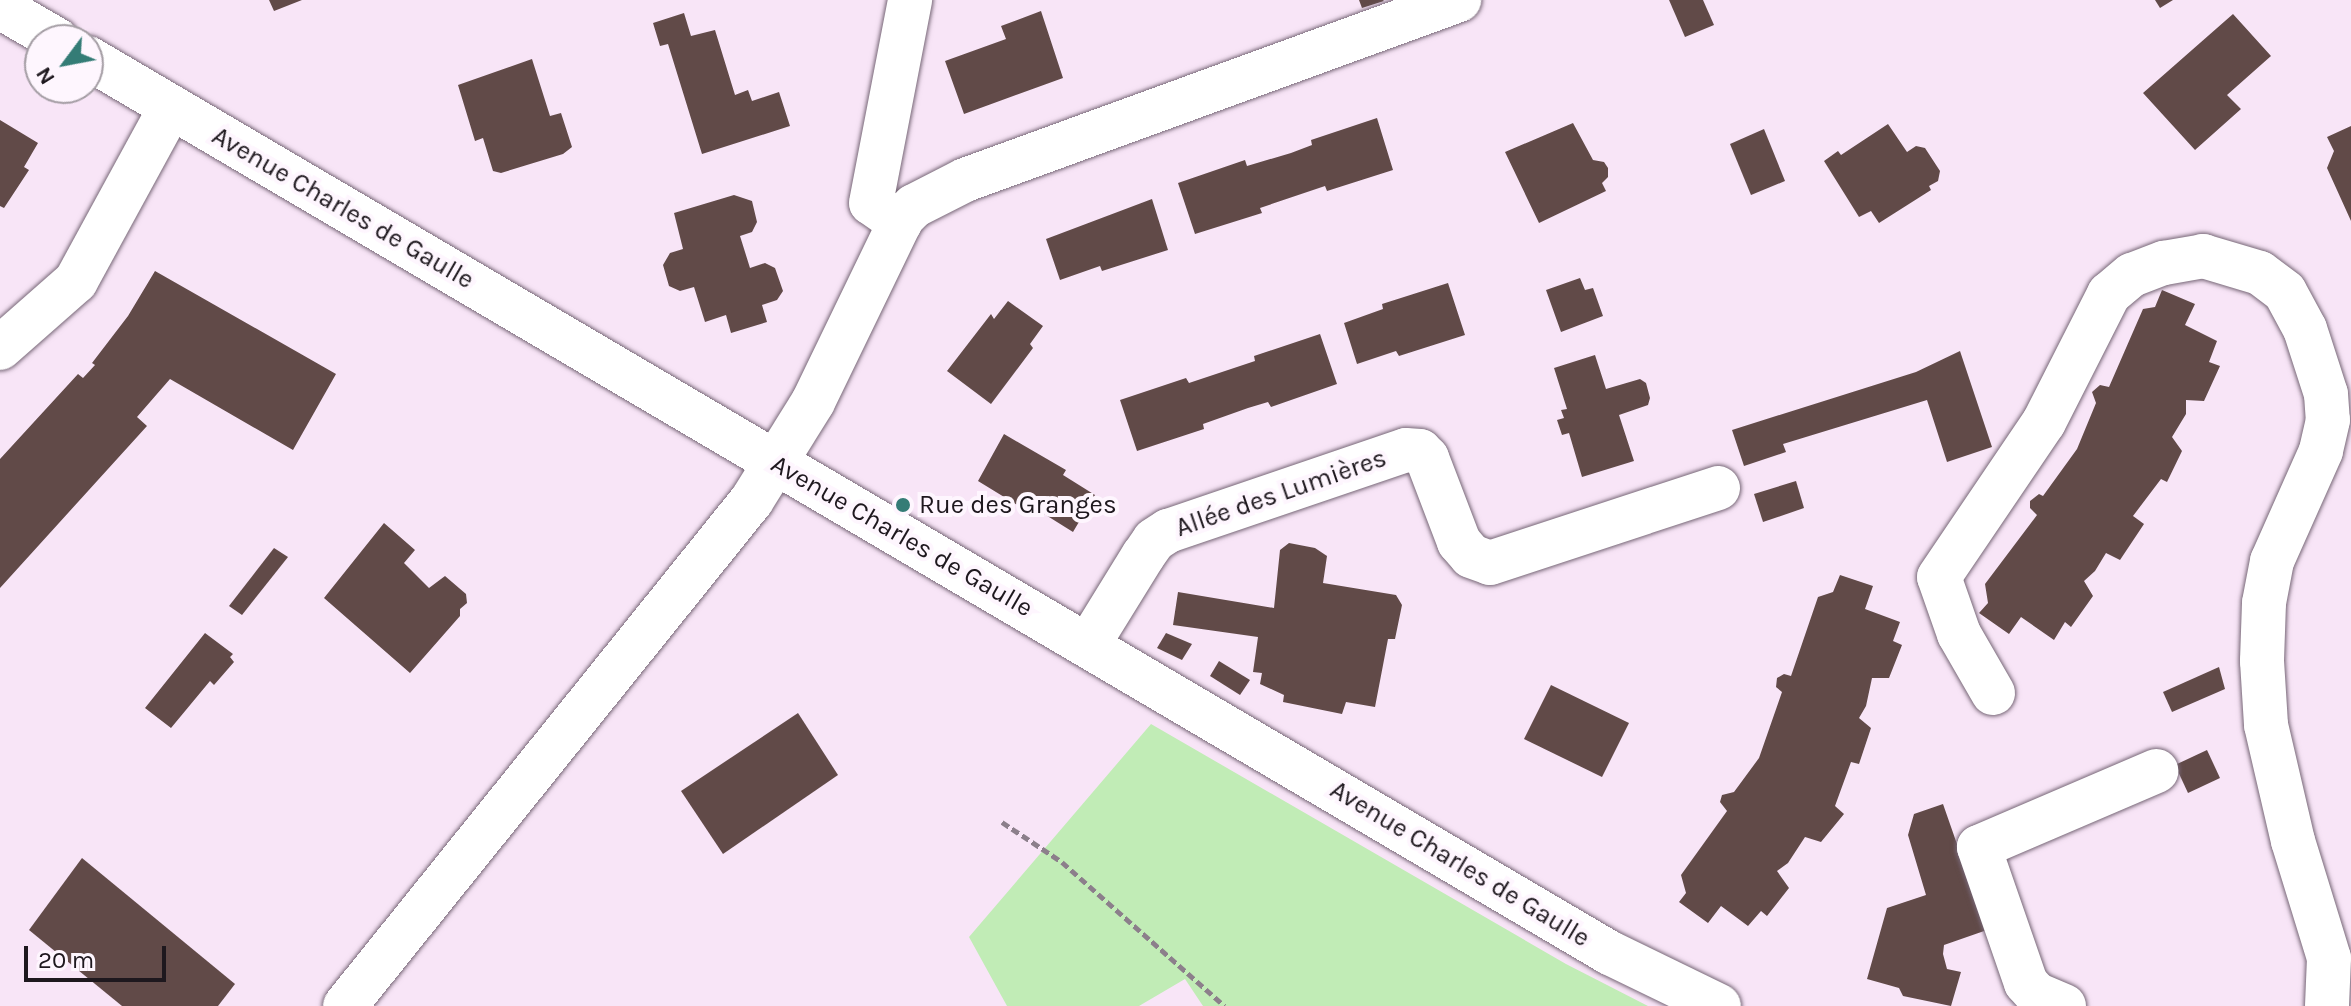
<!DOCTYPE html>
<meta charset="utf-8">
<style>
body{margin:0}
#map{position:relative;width:2351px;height:1006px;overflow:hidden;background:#f8e5f7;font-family:Karla,sans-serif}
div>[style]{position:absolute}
.green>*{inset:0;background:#c1ecb6}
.building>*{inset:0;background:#614a48}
.path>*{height:5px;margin-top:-2.5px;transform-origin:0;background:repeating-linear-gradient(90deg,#8c7f8b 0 8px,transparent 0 12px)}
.roads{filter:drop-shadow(0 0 2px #776777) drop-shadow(0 0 2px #776777)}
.minor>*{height:44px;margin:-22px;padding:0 22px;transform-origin:22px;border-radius:22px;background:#fff}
.major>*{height:44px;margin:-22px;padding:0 22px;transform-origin:22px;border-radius:22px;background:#fff}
.dots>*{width:22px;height:22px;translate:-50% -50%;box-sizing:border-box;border:4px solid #fef6fe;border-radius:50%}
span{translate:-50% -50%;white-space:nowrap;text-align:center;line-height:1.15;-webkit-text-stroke:8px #fef6fe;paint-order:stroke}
.street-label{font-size:26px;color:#1e181e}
.poi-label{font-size:26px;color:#1e181e}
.left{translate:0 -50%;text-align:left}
.north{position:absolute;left:24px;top:24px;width:80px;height:80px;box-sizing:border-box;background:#fef6fe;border:2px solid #a49da4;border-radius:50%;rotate:238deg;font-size:22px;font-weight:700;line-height:32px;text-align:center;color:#1e181e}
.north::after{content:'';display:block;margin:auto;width:28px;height:36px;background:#347c76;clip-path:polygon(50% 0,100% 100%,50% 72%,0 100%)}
.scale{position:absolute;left:24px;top:946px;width:142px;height:36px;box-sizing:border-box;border:4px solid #1e181e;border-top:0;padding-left:10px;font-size:24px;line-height:28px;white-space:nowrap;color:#1e181e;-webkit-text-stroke:6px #fef6fe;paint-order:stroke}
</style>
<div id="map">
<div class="green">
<div style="clip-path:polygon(1151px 724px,1566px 964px,1648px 1006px,1203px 1006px,1185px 979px,1139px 1006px,1007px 1006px,969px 937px)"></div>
</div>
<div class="building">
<div style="clip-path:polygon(269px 0,302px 0,274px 11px)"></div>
<div style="clip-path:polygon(1359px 0,1383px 0,1384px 1px,1362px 8px)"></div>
<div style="clip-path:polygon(1669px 0,1703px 0,1714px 25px,1685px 37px)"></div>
<div style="clip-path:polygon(2155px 0,2173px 0,2160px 8px)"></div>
<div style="clip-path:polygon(1041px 11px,1063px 78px,964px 114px,945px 61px,1006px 39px,1001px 26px)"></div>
<div style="clip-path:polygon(684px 13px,691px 36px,715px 30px,735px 95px,748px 90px,752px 101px,779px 92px,790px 126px,702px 154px,668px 44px,660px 46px,653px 23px)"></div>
<div style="clip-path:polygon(2233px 14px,2271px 56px,2227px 95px,2241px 109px,2195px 150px,2143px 93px)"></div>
<div style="clip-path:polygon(532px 59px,550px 116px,561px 113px,572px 147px,563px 154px,501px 173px,493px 171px,483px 138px,475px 141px,458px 85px)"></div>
<div style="clip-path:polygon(1377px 118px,1393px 170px,1327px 191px,1325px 186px,1260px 208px,1262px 213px,1195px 234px,1178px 183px,1245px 160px,1247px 166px,1291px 153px,1312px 145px,1311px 140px)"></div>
<div style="clip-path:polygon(0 120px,38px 143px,24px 167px,29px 170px,4px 208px,0 206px)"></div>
<div style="clip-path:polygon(1573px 123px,1593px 160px,1604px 162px,1608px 168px,1608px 177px,1602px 183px,1606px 191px,1539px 223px,1505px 152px)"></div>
<div style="clip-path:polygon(1888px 124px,1907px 152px,1916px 146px,1925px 148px,1940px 171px,1938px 181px,1929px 186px,1931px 190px,1879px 223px,1871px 211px,1859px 217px,1824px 161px,1838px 151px,1841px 155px)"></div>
<div style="clip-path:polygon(2351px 126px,2351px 221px,2327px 168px,2334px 151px,2327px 137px)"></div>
<div style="clip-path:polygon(1764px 129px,1785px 181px,1751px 195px,1730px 144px)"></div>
<div style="clip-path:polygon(734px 195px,752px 201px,757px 222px,752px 232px,740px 236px,750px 268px,765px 263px,775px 268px,783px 291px,777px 300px,762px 305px,767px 322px,731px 333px,726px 315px,705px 322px,694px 287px,680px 291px,669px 286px,663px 265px,670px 253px,683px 249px,674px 213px)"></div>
<div style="clip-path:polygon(1152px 199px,1168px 250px,1102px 271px,1100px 266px,1060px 280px,1046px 239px)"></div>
<div style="clip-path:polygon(155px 271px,336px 374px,293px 450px,170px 379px,137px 417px,147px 426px,0 588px,0 459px,78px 374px,83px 378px,95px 365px,92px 363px,128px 316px)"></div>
<div style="clip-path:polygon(1580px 278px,1585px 290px,1593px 288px,1603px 316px,1561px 332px,1546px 290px)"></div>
<div style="clip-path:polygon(1448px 283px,1465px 335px,1399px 356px,1396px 351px,1357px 364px,1344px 323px,1383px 309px,1382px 304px)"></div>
<div style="clip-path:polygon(2162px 290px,2195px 304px,2185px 325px,2217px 341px,2209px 362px,2220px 366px,2204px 401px,2186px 400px,2186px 414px,2172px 437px,2182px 451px,2167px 482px,2161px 479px,2133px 516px,2144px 524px,2120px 560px,2106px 553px,2095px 571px,2084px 581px,2093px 596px,2071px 627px,2065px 622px,2054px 640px,2021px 617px,2009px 634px,1979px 613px,1988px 603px,1985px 584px,2037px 515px,2030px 508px,2030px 501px,2039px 494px,2043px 496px,2077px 449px,2096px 403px,2092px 392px,2100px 385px,2109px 387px,2143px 309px,2155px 307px)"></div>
<div style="clip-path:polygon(1008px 301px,1043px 326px,1030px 344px,1033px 348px,991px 404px,947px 371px,991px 314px,994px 319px)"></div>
<div style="clip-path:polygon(1320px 334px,1337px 384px,1271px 407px,1268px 402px,1248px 408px,1203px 424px,1204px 429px,1137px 451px,1120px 400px,1186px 378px,1189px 383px,1255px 361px,1254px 356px)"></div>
<div style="clip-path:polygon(1960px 351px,1992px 447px,1947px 462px,1927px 400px,1783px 444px,1786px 452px,1744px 466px,1732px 430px,1916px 372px)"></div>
<div style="clip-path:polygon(1595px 355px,1606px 389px,1640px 379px,1646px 383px,1650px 398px,1648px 405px,1619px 415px,1634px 461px,1582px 477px,1569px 433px,1562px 435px,1557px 420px,1564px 418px,1561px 410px,1567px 409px,1554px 368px)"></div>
<div style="clip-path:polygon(1004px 434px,1066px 470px,1063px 475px,1095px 495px,1073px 532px,1041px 512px,1037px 517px,978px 481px)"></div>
<div style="clip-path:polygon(1796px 481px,1804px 508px,1763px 522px,1754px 494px)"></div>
<div style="clip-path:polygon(384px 523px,415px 550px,404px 563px,429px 588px,445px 576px,466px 594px,467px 603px,460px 609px,460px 616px,410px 673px,324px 598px)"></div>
<div style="clip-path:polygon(1289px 543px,1315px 548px,1327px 556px,1323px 583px,1396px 595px,1402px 605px,1395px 639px,1388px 639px,1375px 707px,1346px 702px,1342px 714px,1283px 702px,1284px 695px,1260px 684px,1262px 673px,1253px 672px,1258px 637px,1173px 625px,1178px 592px,1274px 608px,1280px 550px)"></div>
<div style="clip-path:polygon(274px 548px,288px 557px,242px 615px,229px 606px)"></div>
<div style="clip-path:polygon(1840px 575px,1873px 586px,1865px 609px,1900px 622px,1893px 641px,1902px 645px,1889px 678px,1872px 678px,1866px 706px,1859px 718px,1871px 728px,1859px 764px,1851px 762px,1835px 806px,1844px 814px,1821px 842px,1805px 837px,1788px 863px,1777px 871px,1789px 888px,1767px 916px,1761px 911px,1748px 926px,1721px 906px,1708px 923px,1679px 902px,1686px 893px,1681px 875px,1727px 811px,1720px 802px,1722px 795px,1734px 792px,1759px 758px,1782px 692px,1776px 687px,1777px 678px,1784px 674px,1791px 676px,1818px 597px,1833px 592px)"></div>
<div style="clip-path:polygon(205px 633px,233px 654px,230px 657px,234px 662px,214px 685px,210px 681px,171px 728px,145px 708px)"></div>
<div style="clip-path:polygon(1166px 633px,1192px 644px,1182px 660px,1157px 648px)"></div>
<div style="clip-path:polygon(1219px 661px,1250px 680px,1240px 695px,1210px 676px)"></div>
<div style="clip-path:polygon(2219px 667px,2225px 689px,2172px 712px,2163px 692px)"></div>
<div style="clip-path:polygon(1551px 685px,1629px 723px,1602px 777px,1524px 739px)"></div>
<div style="clip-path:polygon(798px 713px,838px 775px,723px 854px,681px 791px)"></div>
<div style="clip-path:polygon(2207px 750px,2220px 778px,2188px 793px,2175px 765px)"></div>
<div style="clip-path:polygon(1943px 804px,1987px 930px,1944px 945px,1943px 954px,1947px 969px,1961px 972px,1951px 1006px,1903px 996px,1899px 988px,1867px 979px,1887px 908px,1926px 895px,1908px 835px,1914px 814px)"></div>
<div style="clip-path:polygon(82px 858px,235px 984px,218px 1006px,122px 1006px,29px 930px)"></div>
</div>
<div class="path">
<div style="left:1002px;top:822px;width:72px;rotate:33.7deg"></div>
<div style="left:1062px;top:862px;width:217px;rotate:41.5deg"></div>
</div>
<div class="roads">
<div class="minor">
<div style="left:900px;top:223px;width:35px;rotate:-145deg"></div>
<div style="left:871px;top:203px;width:207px;rotate:-79.1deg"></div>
<div style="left:0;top:348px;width:101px;rotate:-41.4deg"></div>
<div style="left:76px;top:281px;width:198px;rotate:-61.4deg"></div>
<div style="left:1088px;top:645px;width:105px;rotate:-58.3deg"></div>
<div style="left:1143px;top:556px;width:19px;rotate:-55deg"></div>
<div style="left:1154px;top:540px;width:17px;rotate:-33deg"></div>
<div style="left:1168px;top:531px;width:251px;rotate:-18.8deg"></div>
<div style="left:1406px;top:450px;width:14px;rotate:4deg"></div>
<div style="left:1420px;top:451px;width:10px;rotate:45deg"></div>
<div style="left:1427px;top:458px;width:90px;rotate:69.1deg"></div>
<div style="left:1459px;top:542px;width:18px;rotate:49deg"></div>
<div style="left:1471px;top:556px;width:20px;rotate:20deg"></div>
<div style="left:1490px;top:563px;width:240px;rotate:-18.2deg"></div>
<div style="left:1993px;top:693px;width:68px;rotate:-120deg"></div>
<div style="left:1959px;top:634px;width:60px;rotate:-109.3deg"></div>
<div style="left:1939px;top:577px;width:187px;rotate:-55.9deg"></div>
<div style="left:2044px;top:422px;width:144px;rotate:-63.1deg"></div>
<div style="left:2109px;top:294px;width:30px;rotate:-40deg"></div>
<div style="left:2132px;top:275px;width:34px;rotate:-21deg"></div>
<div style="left:2164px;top:263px;width:40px;rotate:-10deg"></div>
<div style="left:2203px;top:256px;width:59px;rotate:16.6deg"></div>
<div style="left:2260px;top:273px;width:31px;rotate:37deg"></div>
<div style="left:2285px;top:292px;width:42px;rotate:61.6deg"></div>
<div style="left:2305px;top:329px;width:68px;rotate:72.1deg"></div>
<div style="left:2326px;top:394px;width:26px;rotate:86deg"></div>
<div style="left:2328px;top:420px;width:32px;rotate:103deg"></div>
<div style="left:2321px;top:451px;width:120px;rotate:114deg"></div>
<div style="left:2272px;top:561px;width:43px;rotate:100.8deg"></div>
<div style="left:2264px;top:603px;width:58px;rotate:92deg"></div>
<div style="left:2262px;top:661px;width:64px;rotate:86.4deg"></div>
<div style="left:2266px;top:725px;width:119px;rotate:76.9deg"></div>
<div style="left:2293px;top:841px;width:122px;rotate:72.9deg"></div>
<div style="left:2329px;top:958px;width:48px;rotate:92.4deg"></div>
<div style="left:345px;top:1006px;width:649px;rotate:-51.19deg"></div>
<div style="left:752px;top:500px;width:115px;rotate:-58.1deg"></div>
<div style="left:813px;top:402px;width:204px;rotate:-64.2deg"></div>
<div style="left:902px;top:218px;width:17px;rotate:-45deg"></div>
<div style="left:914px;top:206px;width:57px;rotate:-27deg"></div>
<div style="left:965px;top:180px;width:526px;rotate:-20.02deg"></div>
<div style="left:2064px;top:1006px;width:30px;rotate:-157deg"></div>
<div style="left:2036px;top:994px;width:15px;rotate:-132deg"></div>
<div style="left:2026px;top:983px;width:144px;rotate:-109.1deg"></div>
<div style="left:1979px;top:847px;width:193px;rotate:-23.2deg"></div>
</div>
<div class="major">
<div style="left:0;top:7px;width:66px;rotate:30.1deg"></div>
<div style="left:88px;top:58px;width:1766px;rotate:30.46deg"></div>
<div style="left:1610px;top:953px;width:121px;rotate:25.9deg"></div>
</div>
</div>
<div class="dots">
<div style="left:903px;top:505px;background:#347c76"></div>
</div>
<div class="street-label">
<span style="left:343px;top:208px;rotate:30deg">Avenue Charles de Gaulle</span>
<span style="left:1281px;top:493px;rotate:-19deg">Allée des Lumières</span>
<span style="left:902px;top:536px;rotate:30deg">Avenue Charles de Gaulle</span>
<span style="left:1460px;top:864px;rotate:31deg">Avenue Charles de Gaulle</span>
</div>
<div class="poi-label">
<span class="left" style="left:919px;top:505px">Rue des Granges</span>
</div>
<div class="north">N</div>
<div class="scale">20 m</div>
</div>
